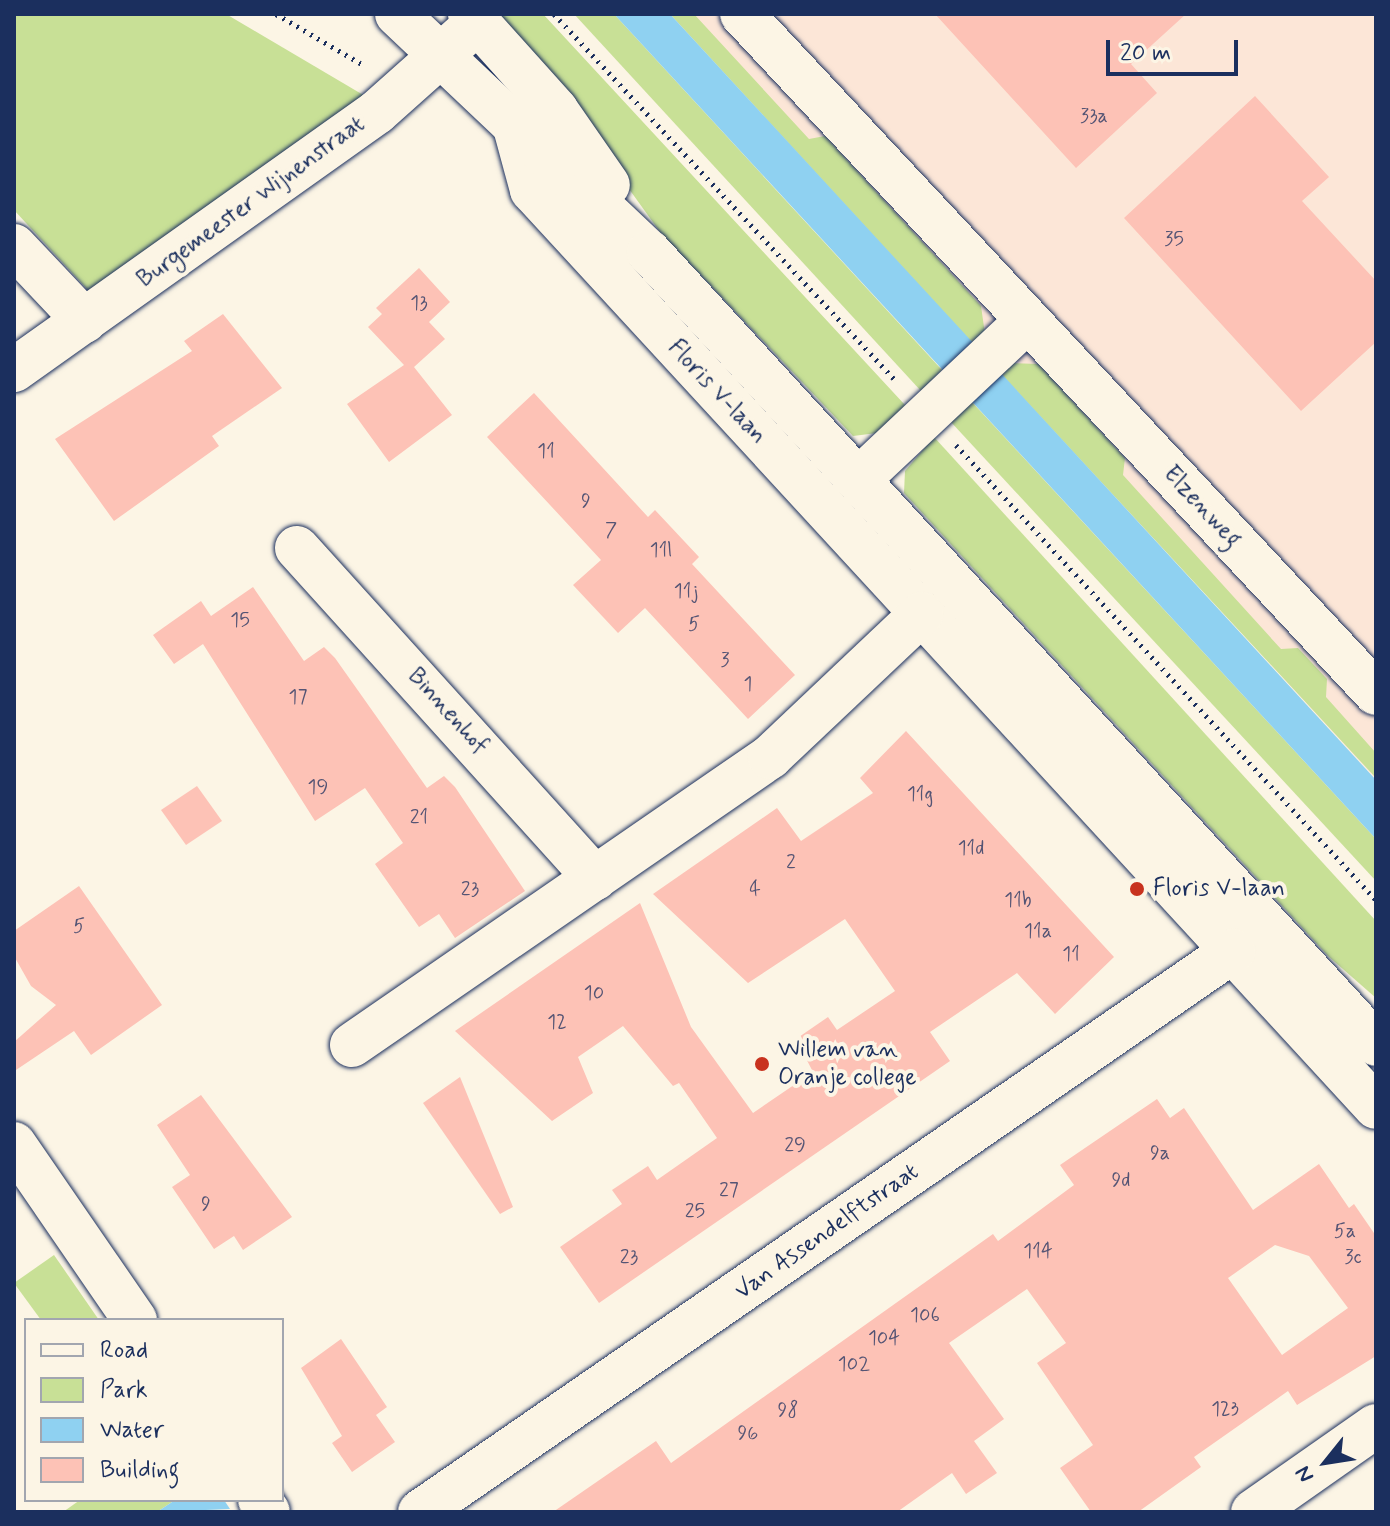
<!DOCTYPE html>
<style>
body{margin:0}
#map{position:relative;width:1390px;height:1526px;overflow:hidden;background:#fcf5e5;font-family:Mynerve,sans-serif}
div>[style]{position:absolute}
.built>*{inset:0;background:#fce6d7}
.green>*{inset:0;background:#c8e096}
.water>*{inset:0;background:#8fd1f1}
.building>*{inset:0;background:#fdc2b6}
.path>*{height:5px;margin-top:-2.5px;transform-origin:0;background:repeating-linear-gradient(90deg,#1b2f5e 0 2px,transparent 0 8px)}
.roads{filter:drop-shadow(0 0 2px #1b2f5e) drop-shadow(0 0 2px #1b2f5e)}
.minor>*{height:44px;margin:-22px;padding:0 22px;transform-origin:22px;border-radius:22px;background:#fcf5e5}
.tertiary>*{height:44px;margin:-22px;padding:0 22px;transform-origin:22px;border-radius:22px;background:#fcf5e5}
.dots>*{width:22px;height:22px;translate:-50% -50%;box-sizing:border-box;border:4px solid #fcf5e5;border-radius:50%}
span{translate:-50% -50%;white-space:nowrap;text-align:center;line-height:1.15;-webkit-text-stroke:8px #fcf5e5;paint-order:stroke}
.number-label{font-size:20px;color:#545474}
.number-label span{-webkit-text-stroke-width:0}
.street-label{font-size:24px;color:#1b2f5e}
.poi-label{font-size:24px;color:#1b2f5e}
.left{translate:0 -50%;text-align:left}
.frame{position:absolute;inset:0;border:16px solid #1b2f5e;pointer-events:none}
.legend{position:absolute;left:24px;top:1318px;width:260px;height:184px;box-sizing:border-box;background:#fcf5e5;border:2px solid #a2a6af;margin:0;padding:10px 14px;list-style:none;font-size:24px;color:#1b2f5e}
.legend li{display:flex;align-items:center;gap:16px;height:40px}
.legend b{width:40px;border:2px solid #a2a6af}
.north{position:absolute;left:1286px;top:1422px;width:80px;height:80px;-webkit-text-stroke:6px #fcf5e5;paint-order:stroke;rotate:240deg;font-size:22px;font-weight:700;line-height:32px;text-align:center;color:#1b2f5e}
.north::after{content:'';display:block;margin:auto;width:28px;height:36px;background:#1b2f5e;clip-path:polygon(50% 0,100% 100%,50% 72%,0 100%)}
.scale{position:absolute;left:1106px;top:40px;width:132px;height:36px;box-sizing:border-box;border:4px solid #1b2f5e;border-top:0;padding-left:10px;font-size:24px;line-height:28px;white-space:nowrap;color:#1b2f5e;-webkit-text-stroke:6px #fcf5e5;paint-order:stroke}
</style>
<div id="map">
<div class="built">
<div style="clip-path:polygon(673px 14px,1376px 14px,1376px 779px)"></div>
</div>
<div class="green">
<div style="clip-path:polygon(14px 14px,226px 14px,365px 96px,98px 301px,14px 210px)"></div>
<div style="clip-path:polygon(488px 14px,543px 14px,905px 405px,893px 422px,877px 433px,853px 436px,660px 232px,557px 89px)"></div>
<div style="clip-path:polygon(574px 14px,614px 14px,942px 370px,921px 391px)"></div>
<div style="clip-path:polygon(670px 14px,694px 14px,809px 139px,825px 136px,981px 306px,985px 334px,974px 345px)"></div>
<div style="clip-path:polygon(1011px 363px,1038px 364px,1125px 458px,1123px 475px,1281px 649px,1298px 648px,1327px 679px,1326px 697px,1376px 753px,1376px 778px,1000px 373px)"></div>
<div style="clip-path:polygon(972px 402px,1376px 839px,1376px 881px,950px 421px)"></div>
<div style="clip-path:polygon(934px 437px,1376px 921px,1376px 998px,1328px 956px,904px 493px,905px 471px)"></div>
<div style="clip-path:polygon(54px 1255px,99px 1320px,41px 1320px,14px 1283px)"></div>
<div style="clip-path:polygon(80px 1500px,175px 1500px,157px 1512px,63px 1512px)"></div>
</div>
<div class="water">
<div style="clip-path:polygon(614px 14px,670px 14px,1376px 780px,1376px 839px)"></div>
<div style="clip-path:polygon(175px 1500px,224px 1500px,230px 1509px,157px 1512px)"></div>
</div>
<div class="building">
<div style="clip-path:polygon(935px 14px,1186px 14px,1131px 64px,1157px 93px,1076px 168px)"></div>
<div style="clip-path:polygon(1255px 96px,1329px 177px,1302px 201px,1376px 281px,1376px 342px,1301px 411px,1124px 218px)"></div>
<div style="clip-path:polygon(419px 268px,450px 302px,429px 322px,445px 339px,414px 367px,452px 415px,389px 462px,347px 404px,404px 365px,368px 327px,382px 314px,376px 308px)"></div>
<div style="clip-path:polygon(223px 314px,282px 388px,212px 436px,219px 446px,114px 521px,55px 439px,192px 351px,184px 341px)"></div>
<div style="clip-path:polygon(534px 393px,648px 517px,655px 510px,699px 557px,692px 564px,795px 675px,748px 719px,645px 608px,618px 633px,573px 585px,601px 560px,487px 437px)"></div>
<div style="clip-path:polygon(253px 587px,304px 661px,324px 647px,335px 658px,427px 788px,444px 776px,455px 787px,525px 891px,455px 938px,439px 914px,419px 927px,375px 864px,403px 843px,365px 788px,315px 821px,203px 644px,174px 664px,153px 635px,201px 601px,211px 616px)"></div>
<div style="clip-path:polygon(906px 731px,1114px 957px,1055px 1014px,1017px 973px,930px 1032px,950px 1061px,599px 1303px,560px 1247px,622px 1204px,612px 1190px,648px 1166px,657px 1180px,717px 1138px,679px 1083px,673px 1086px,623px 1026px,578px 1057px,593px 1093px,552px 1121px,455px 1031px,640px 903px,691px 1027px,753px 1113px,813px 1072px,796px 1039px,828px 1017px,837px 1030px,895px 991px,845px 919px,748px 983px,653px 894px,777px 808px,801px 841px,873px 793px,860px 778px)"></div>
<div style="clip-path:polygon(197px 786px,222px 821px,186px 845px,161px 810px)"></div>
<div style="clip-path:polygon(79px 886px,162px 1005px,91px 1055px,74px 1031px,16px 1070px,14px 1042px,56px 1005px,31px 986px,14px 956px,14px 931px)"></div>
<div style="clip-path:polygon(460px 1077px,513px 1207px,500px 1214px,423px 1103px)"></div>
<div style="clip-path:polygon(201px 1095px,292px 1217px,243px 1250px,234px 1236px,214px 1249px,172px 1187px,190px 1175px,157px 1125px)"></div>
<div style="clip-path:polygon(evenodd,1157px 1099px,1170px 1118px,1184px 1108px,1253px 1210px,1319px 1164px,1349px 1208px,1354px 1204px,1376px 1236px,1376px 1356px,1297px 1405px,1288px 1391px,1194px 1457px,1201px 1467px,1138px 1512px,1091px 1512px,1060px 1468px,1093px 1445px,1037px 1363px,1066px 1343px,1027px 1289px,949px 1343px,1004px 1419px,974px 1441px,997px 1473px,966px 1494px,952px 1473px,897px 1512px,553px 1512px,656px 1441px,671px 1463px,993px 1234px,998px 1241px,1074px 1185px,1060px 1165px,1157px 1099px,1275px 1245px,1309px 1256px,1348px 1308px,1282px 1355px,1228px 1278px,1275px 1245px)"></div>
<div style="clip-path:polygon(341px 1339px,387px 1407px,376px 1415px,395px 1442px,352px 1472px,332px 1443px,342px 1436px,301px 1368px)"></div>
</div>
<div class="path">
<div style="left:276px;top:14px;width:103px;rotate:30.3deg"></div>
<div style="left:554px;top:14px;width:503px;rotate:47.01deg"></div>
<div style="left:956px;top:445px;width:619px;rotate:47.29deg"></div>
</div>
<div class="roads">
<div class="minor">
<div style="left:742px;top:14px;width:929px;rotate:46.96deg"></div>
<div style="left:513px;top:120px;width:73px;rotate:74.8deg"></div>
<div style="left:532px;top:190px;width:1246px;rotate:47.37deg"></div>
<div style="left:14px;top:246px;width:103px;rotate:46.6deg"></div>
<div style="left:14px;top:370px;width:445px;rotate:-35.4deg"></div>
<div style="left:377px;top:112px;width:135px;rotate:-41.7deg"></div>
<div style="left:858px;top:480px;width:233px;rotate:-43.3deg"></div>
<div style="left:297px;top:548px;width:445px;rotate:47.9deg"></div>
<div style="left:352px;top:1045px;width:508px;rotate:-34.57deg"></div>
<div style="left:770px;top:757px;width:208px;rotate:-43.4deg"></div>
<div style="left:14px;top:1144px;width:214px;rotate:55.5deg"></div>
<div style="left:260px;top:1500px;width:14px;rotate:56deg"></div>
<div style="left:420px;top:1512px;width:988px;rotate:-34.61deg"></div>
<div style="left:1253px;top:1512px;width:150px;rotate:-35deg"></div>
</div>
<div class="tertiary">
<div style="left:397px;top:14px;width:347px;rotate:43.4deg"></div>
<div style="left:649px;top:252px;width:1075px;rotate:47.45deg"></div>
<div style="left:470px;top:14px;width:129px;rotate:48.1deg"></div>
<div style="left:556px;top:110px;width:91px;rotate:55.3deg"></div>
</div>
</div>
<div class="dots">
<div style="left:1137px;top:889px;background:#c8321e"></div>
<div style="left:762px;top:1064px;background:#c8321e"></div>
</div>
<div class="number-label">
<span style="left:1094px;top:116px">33a</span>
<span style="left:1174px;top:239px">35</span>
<span style="left:419px;top:303px">13</span>
<span style="left:546px;top:451px">11</span>
<span style="left:586px;top:501px">9</span>
<span style="left:611px;top:530px">7</span>
<span style="left:661px;top:550px">11l</span>
<span style="left:686px;top:591px">11j</span>
<span style="left:240px;top:620px">15</span>
<span style="left:694px;top:624px">5</span>
<span style="left:725px;top:660px">3</span>
<span style="left:748px;top:684px">1</span>
<span style="left:298px;top:697px">17</span>
<span style="left:318px;top:787px">19</span>
<span style="left:920px;top:794px">11g</span>
<span style="left:419px;top:817px">21</span>
<span style="left:971px;top:848px">11d</span>
<span style="left:791px;top:862px">2</span>
<span style="left:470px;top:889px">23</span>
<span style="left:755px;top:889px">4</span>
<span style="left:1018px;top:900px">11b</span>
<span style="left:79px;top:926px">5</span>
<span style="left:1038px;top:931px">11a</span>
<span style="left:1071px;top:954px">11</span>
<span style="left:594px;top:993px">10</span>
<span style="left:557px;top:1022px">12</span>
<span style="left:795px;top:1145px">29</span>
<span style="left:1160px;top:1153px">9a</span>
<span style="left:1121px;top:1180px">9d</span>
<span style="left:729px;top:1190px">27</span>
<span style="left:206px;top:1204px">9</span>
<span style="left:695px;top:1211px">25</span>
<span style="left:1345px;top:1231px">5a</span>
<span style="left:1038px;top:1251px">114</span>
<span style="left:629px;top:1257px">23</span>
<span style="left:1353px;top:1257px">3c</span>
<span style="left:925px;top:1315px">106</span>
<span style="left:884px;top:1338px">104</span>
<span style="left:854px;top:1364px">102</span>
<span style="left:1225px;top:1409px">123</span>
<span style="left:788px;top:1410px">98</span>
<span style="left:748px;top:1433px">96</span>
</div>
<div class="street-label">
<span style="left:251px;top:202px;rotate:-36deg">Burgemeester Wijnenstraat</span>
<span style="left:717px;top:392px;rotate:47deg">Floris V-laan</span>
<span style="left:1202px;top:507px;rotate:47deg">Elzenweg</span>
<span style="left:448px;top:711px;rotate:47deg">Binnenhof</span>
<span style="left:827px;top:1232px;rotate:-35deg">Van Assendelftstraat</span>
</div>
<div class="poi-label">
<span class="left" style="left:1153px;top:889px">Floris V-laan</span>
<span class="left" style="left:778px;top:1064px">Willem van<br>Oranje college</span>
</div>
<div class="frame"></div>
<ul class="legend">
<li><b style="height:10px;background:#fcf5e5"></b>Road</li>
<li><b style="height:22px;background:#c8e096"></b>Park</li>
<li><b style="height:22px;background:#8fd1f1"></b>Water</li>
<li><b style="height:22px;background:#fdc2b6"></b>Building</li>
</ul>
<div class="north">N</div>
<div class="scale">20 m</div>
</div>
